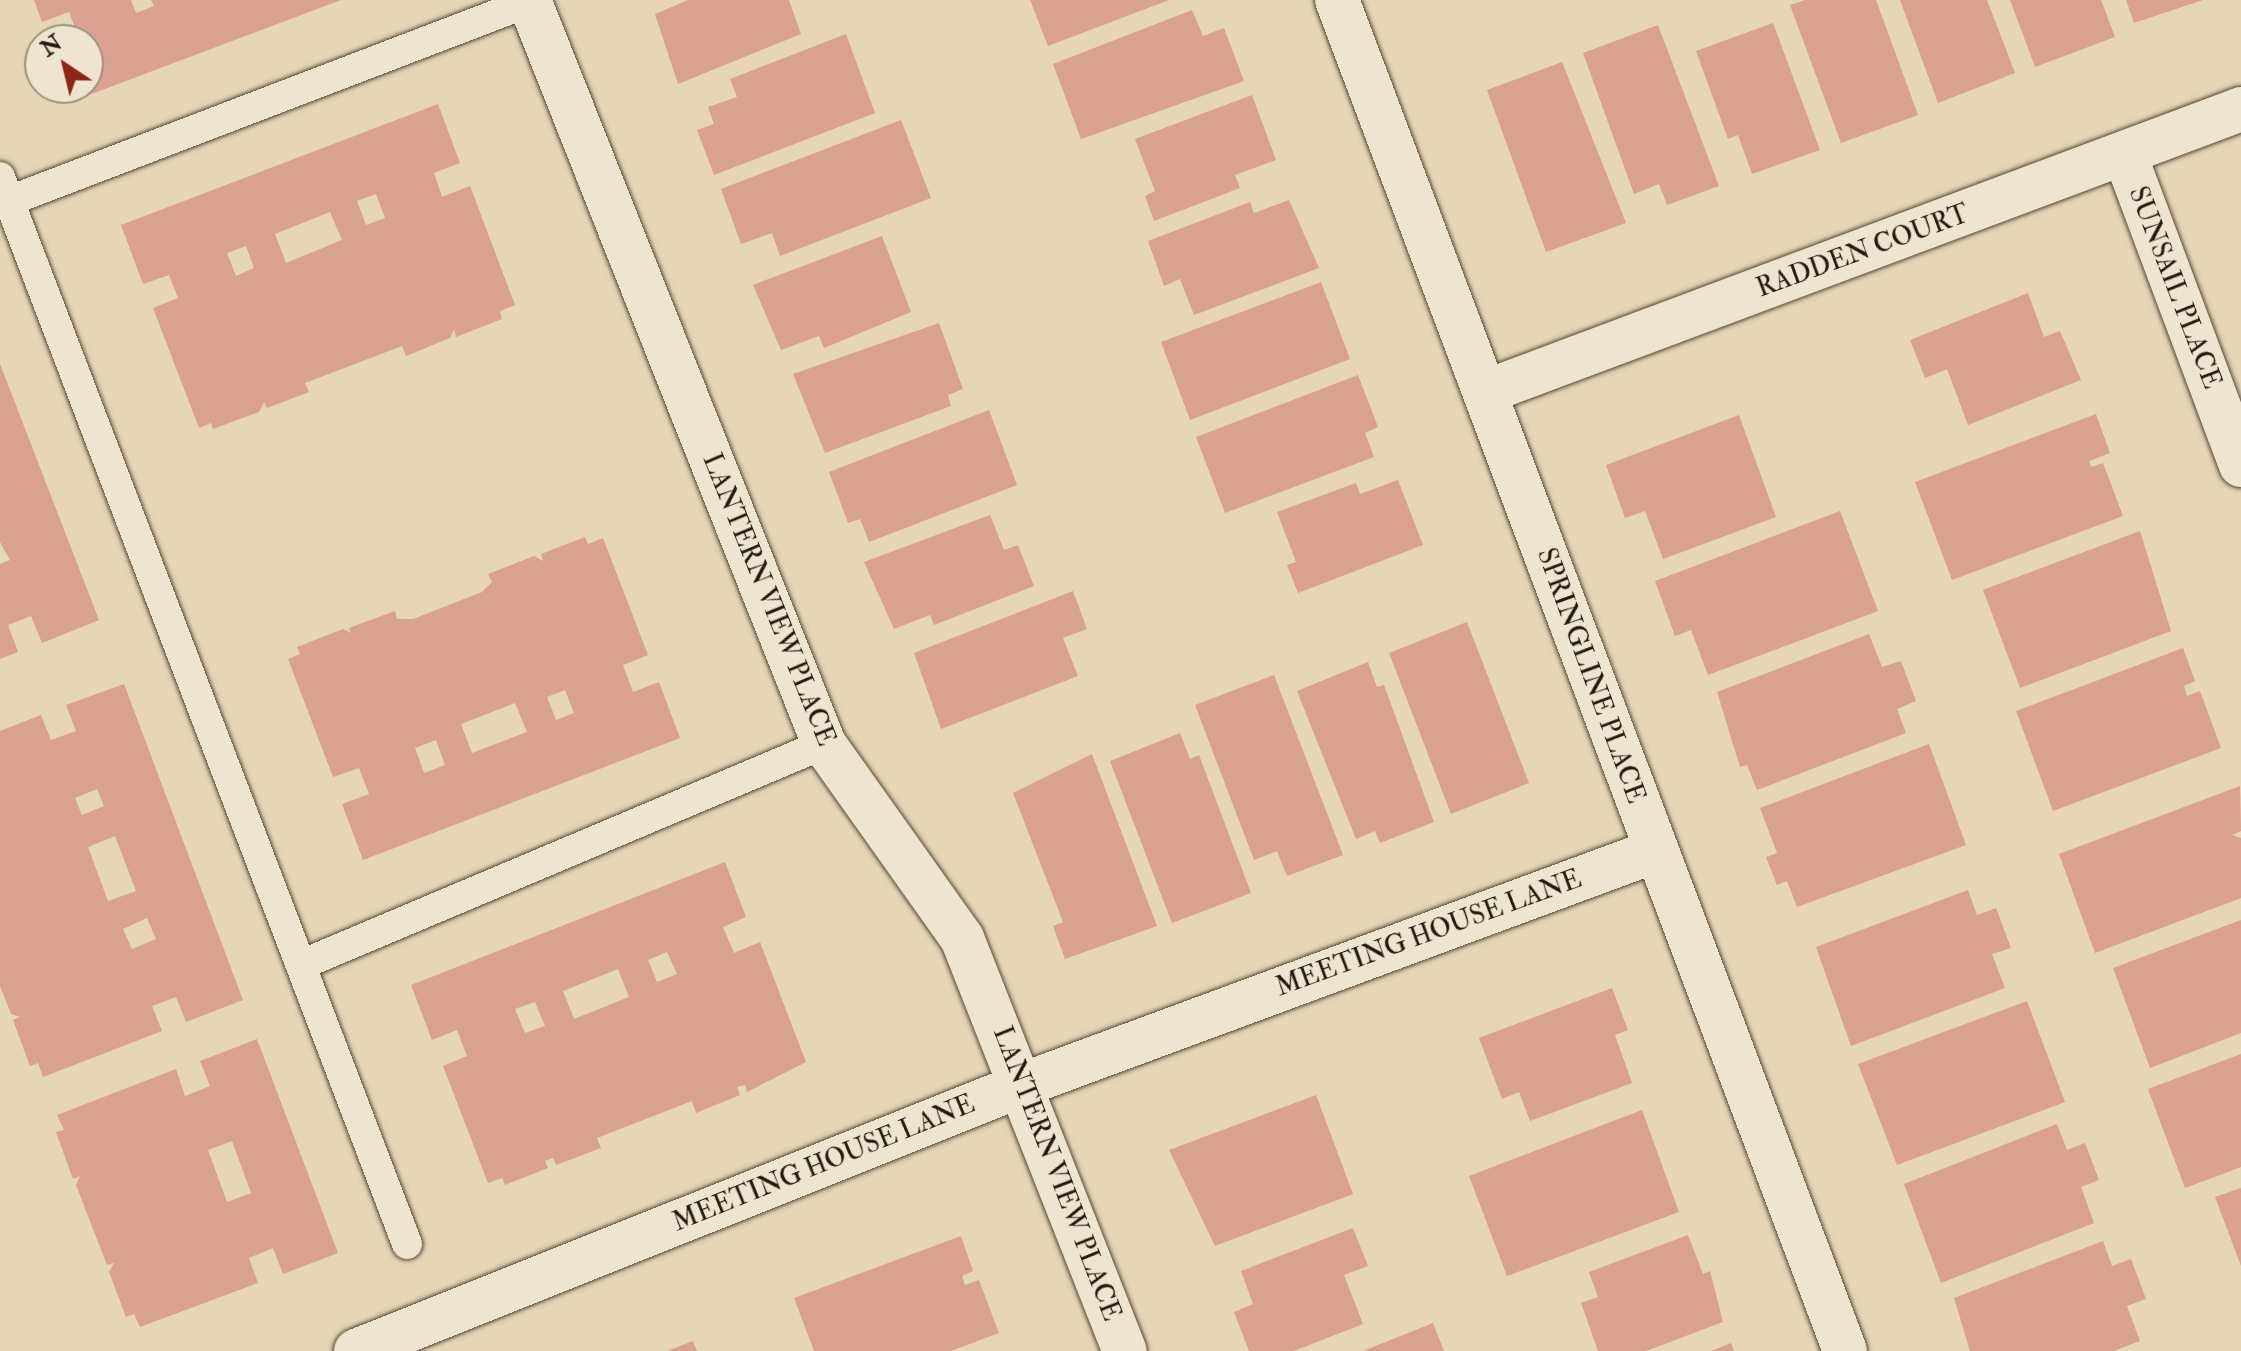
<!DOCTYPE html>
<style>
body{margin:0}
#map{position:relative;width:2241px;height:1351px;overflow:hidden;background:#e6d5b6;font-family:"IM FELL Double Pica",serif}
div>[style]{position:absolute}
.building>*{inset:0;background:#d8a192}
.roads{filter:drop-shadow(0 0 2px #544737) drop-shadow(0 0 2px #544737)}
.lane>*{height:30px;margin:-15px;padding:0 15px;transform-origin:15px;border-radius:15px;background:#efe4d0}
.street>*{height:44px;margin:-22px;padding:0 22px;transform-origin:22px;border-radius:22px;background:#efe4d0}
span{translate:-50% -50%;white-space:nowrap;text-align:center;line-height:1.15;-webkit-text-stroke:8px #efe4d0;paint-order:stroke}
.street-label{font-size:26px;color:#23180d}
.north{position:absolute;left:24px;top:24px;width:80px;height:80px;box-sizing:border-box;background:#efe4d0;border:2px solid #9d9282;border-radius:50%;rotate:325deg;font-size:22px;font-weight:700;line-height:32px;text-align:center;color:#23180d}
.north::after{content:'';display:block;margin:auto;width:28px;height:36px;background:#8f2418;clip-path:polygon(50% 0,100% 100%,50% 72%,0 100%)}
</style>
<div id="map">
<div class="building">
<div style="clip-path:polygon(34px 0,131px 0,136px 13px,154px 6px,151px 0,341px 0,73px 101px,68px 88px,88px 88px,88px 40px,69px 40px,78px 36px,69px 12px,42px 22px)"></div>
<div style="clip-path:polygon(688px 0,789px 0,801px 34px,678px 84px,655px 14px)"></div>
<div style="clip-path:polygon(1030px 0,1169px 0,1048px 46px)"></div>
<div style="clip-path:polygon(1805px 0,1876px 0,1918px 115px,1841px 143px,1790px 5px)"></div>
<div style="clip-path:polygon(1900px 0,1987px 0,2015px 73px,1938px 103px)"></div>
<div style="clip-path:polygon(2010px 0,2101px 0,2115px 37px,2035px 67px)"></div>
<div style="clip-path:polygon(2126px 0,2203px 0,2134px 23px)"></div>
<div style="clip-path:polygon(1192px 10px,1203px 36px,1224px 28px,1244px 81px,1081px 139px,1053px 64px)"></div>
<div style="clip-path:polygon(1773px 23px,1820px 150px,1752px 174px,1738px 135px,1728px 139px,1696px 51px)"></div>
<div style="clip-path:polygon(1658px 25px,1719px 186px,1667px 205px,1659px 184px,1634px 194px,1583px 53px)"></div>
<div style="clip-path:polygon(846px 34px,875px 113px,714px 175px,697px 130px,714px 124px,708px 107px,737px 97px,730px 79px)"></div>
<div style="clip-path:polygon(1562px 62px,1626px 223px,1546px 252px,1487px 90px)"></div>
<div style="clip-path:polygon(1252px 95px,1276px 160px,1235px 175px,1240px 188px,1154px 221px,1145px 196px,1155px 191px,1135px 139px)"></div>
<div style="clip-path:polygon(evenodd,438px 104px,460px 163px,434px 173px,442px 197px,470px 186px,515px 305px,500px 311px,502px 319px,456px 337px,454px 329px,450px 338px,406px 356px,402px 346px,305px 383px,309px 392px,267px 408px,264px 402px,259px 412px,213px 429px,211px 423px,199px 428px,153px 308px,178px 298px,169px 275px,143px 284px,121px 225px,438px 104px,376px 194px,385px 218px,366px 225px,357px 201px,376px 194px,438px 104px,330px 212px,342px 240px,286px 263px,275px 234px,330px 212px,438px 104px,246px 246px,254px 268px,236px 276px,227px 253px,246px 246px)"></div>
<div style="clip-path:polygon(901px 120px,931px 198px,780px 256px,772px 233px,741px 244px,721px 189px)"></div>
<div style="clip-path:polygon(1289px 200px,1319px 268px,1194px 315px,1180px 279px,1164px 286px,1148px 241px,1250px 202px,1254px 213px)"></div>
<div style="clip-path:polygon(882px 236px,911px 312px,824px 348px,819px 336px,781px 350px,753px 285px)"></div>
<div style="clip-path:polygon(1321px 282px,1350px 359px,1190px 420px,1161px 342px)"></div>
<div style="clip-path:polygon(2028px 293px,2044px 337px,2060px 331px,2081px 380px,1968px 425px,1947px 369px,1925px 378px,1910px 340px)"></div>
<div style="clip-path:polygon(939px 323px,963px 389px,948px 395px,951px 406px,825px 453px,793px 374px)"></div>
<div style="clip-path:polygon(0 364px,99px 620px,42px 643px,31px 616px,8px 625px,18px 652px,0 659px,0 564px,10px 560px,0 542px)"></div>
<div style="clip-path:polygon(1358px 375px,1378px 427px,1365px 433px,1374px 457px,1225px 513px,1196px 437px)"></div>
<div style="clip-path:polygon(989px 410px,1017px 485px,869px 542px,860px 519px,848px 523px,829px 472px)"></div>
<div style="clip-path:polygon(2096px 414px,2110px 453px,2089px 461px,2091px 467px,2103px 463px,2123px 516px,1952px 580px,1915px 482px)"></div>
<div style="clip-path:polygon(1739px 415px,1776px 517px,1663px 559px,1645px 511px,1625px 518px,1606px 465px)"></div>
<div style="clip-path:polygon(1398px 480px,1423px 545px,1298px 593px,1287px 565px,1296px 562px,1277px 512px,1356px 483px,1360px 494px)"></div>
<div style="clip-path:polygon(1840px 511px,1878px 611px,1708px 675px,1691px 630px,1675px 636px,1655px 581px)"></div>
<div style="clip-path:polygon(990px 515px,1004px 550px,1018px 545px,1034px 586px,934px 625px,930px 615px,894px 629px,864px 562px)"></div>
<div style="clip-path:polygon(2140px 531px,2171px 631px,2020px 688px,1983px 590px)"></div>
<div style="clip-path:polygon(evenodd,585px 537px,588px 544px,603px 538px,648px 655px,623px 665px,633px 692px,659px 682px,680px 738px,363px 860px,342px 804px,369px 794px,359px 768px,333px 777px,288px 659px,300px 654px,297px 647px,343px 629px,351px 633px,349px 628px,395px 611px,397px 619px,413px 619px,482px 592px,492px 582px,488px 574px,534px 556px,543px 561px,541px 554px,585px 537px,565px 690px,574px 713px,556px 720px,547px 697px,565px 690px,585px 537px,515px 703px,527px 732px,472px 753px,461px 724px,515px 703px,585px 537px,436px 740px,445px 765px,424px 773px,415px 748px,436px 740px)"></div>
<div style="clip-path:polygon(1073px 591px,1087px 629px,1063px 638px,1078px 676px,941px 729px,914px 653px)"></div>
<div style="clip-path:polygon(1467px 622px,1529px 783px,1451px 814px,1389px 653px)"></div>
<div style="clip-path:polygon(1869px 634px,1882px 667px,1901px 661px,1916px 701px,1897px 709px,1906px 733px,1757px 790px,1747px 765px,1740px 767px,1717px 692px)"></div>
<div style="clip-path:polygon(2183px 648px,2195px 681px,2184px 686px,2187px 696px,2200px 691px,2221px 748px,2053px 811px,2016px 711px)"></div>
<div style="clip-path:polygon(1368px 662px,1377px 687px,1384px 685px,1434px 822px,1380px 843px,1375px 831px,1356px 839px,1297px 691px)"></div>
<div style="clip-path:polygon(1274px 675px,1343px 855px,1287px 876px,1277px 851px,1254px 860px,1195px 705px)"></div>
<div style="clip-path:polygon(evenodd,124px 684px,243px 1000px,186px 1022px,176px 997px,152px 1006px,162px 1031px,43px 1077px,38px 1063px,30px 1066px,13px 1020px,20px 1017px,11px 1014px,0 986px,0 731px,41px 715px,51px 740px,76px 731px,66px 705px,124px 684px,97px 789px,104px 806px,82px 815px,75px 798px,97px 789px,124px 684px,115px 836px,136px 891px,108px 901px,88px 847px,115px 836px,124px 684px,147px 918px,156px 939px,132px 949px,123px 929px,147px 918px)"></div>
<div style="clip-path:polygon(1180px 733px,1190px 759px,1199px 755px,1251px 893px,1172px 923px,1110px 761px)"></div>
<div style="clip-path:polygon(1929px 744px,1966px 845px,1797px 907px,1787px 881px,1777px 885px,1766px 857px,1777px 853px,1760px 808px)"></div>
<div style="clip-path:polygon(1092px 754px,1157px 926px,1065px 959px,1053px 926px,1063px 922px,1013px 793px)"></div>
<div style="clip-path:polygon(2240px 786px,2241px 831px,2232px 835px,2241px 838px,2241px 898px,2095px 953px,2059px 854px)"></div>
<div style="clip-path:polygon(evenodd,725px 862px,746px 917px,723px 927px,734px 953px,760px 942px,806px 1062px,747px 1092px,745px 1085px,737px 1087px,740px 1095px,696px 1113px,692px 1101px,597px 1138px,601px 1148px,556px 1165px,553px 1158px,545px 1161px,548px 1168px,505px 1185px,502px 1178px,488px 1183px,443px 1066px,467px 1056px,457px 1030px,432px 1040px,411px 985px,725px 862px,667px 952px,677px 974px,657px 982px,648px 960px,667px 952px,725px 862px,618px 969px,629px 997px,574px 1019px,563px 991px,618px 969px,725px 862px,535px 1002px,545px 1026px,525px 1033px,515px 1009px,535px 1002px)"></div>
<div style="clip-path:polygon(1968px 890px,1977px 915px,1996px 908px,2011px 948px,1992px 954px,2005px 988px,1851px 1046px,1816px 947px)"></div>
<div style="clip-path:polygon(2241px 920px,2241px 1033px,2150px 1068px,2113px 968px)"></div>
<div style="clip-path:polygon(1612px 988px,1628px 1030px,1615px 1035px,1632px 1083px,1530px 1121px,1519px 1092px,1502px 1099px,1479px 1038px)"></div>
<div style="clip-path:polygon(2027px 1001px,2065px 1102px,1897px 1165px,1858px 1064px)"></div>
<div style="clip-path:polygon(evenodd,257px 1039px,338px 1253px,283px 1274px,273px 1248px,249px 1258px,258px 1283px,140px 1327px,134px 1314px,126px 1317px,109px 1272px,114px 1263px,107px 1265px,76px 1185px,80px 1176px,73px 1179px,56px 1132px,64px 1130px,57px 1115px,176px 1069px,185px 1096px,210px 1086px,200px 1061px,257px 1039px,232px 1141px,251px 1193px,227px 1202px,208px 1150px,232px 1141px)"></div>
<div style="clip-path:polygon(2241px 1054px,2241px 1167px,2185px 1188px,2148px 1089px)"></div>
<div style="clip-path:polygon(1316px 1095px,1353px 1194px,1215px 1246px,1169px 1150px)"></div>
<div style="clip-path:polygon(1642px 1110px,1679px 1212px,1507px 1276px,1469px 1176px)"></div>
<div style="clip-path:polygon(2057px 1124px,2067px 1150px,2085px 1143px,2099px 1180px,2081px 1187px,2094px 1223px,1941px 1283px,1904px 1184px)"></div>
<div style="clip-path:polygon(2241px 1188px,2241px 1266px,2215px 1197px)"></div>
<div style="clip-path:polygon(1353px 1228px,1368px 1266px,1344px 1275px,1363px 1324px,1294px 1351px,1249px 1351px,1234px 1312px,1253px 1304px,1241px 1271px)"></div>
<div style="clip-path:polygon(1688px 1235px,1703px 1274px,1710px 1271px,1723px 1322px,1646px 1351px,1598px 1351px,1581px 1303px,1598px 1297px,1589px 1272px)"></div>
<div style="clip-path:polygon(961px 1236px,973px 1271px,962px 1276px,965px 1285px,979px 1280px,999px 1333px,951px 1351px,814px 1351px,794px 1298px)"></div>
<div style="clip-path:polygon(2103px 1241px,2112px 1266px,2131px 1259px,2146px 1299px,2127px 1306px,2140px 1341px,2114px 1351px,1970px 1351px,1954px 1298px)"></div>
<div style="clip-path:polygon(1433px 1323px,1444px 1351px,1363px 1351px)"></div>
<div style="clip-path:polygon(693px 1341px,697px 1351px,667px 1351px)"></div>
<div style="clip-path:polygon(1731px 1343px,1734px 1351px,1711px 1351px)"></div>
</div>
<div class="roads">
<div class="lane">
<div style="left:0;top:177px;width:1142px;rotate:69.12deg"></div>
<div style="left:9px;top:201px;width:557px;rotate:-20.94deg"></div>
<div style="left:303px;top:964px;width:566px;rotate:-22.89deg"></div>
</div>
<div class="street">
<div style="left:529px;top:0;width:800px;rotate:68.37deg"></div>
<div style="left:824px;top:744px;width:238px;rotate:54.6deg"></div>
<div style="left:962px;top:938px;width:444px;rotate:68.5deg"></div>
<div style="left:1337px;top:0;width:1443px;rotate:69.39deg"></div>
<div style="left:2125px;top:155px;width:331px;rotate:69.5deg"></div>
<div style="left:1485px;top:392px;width:807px;rotate:-20.52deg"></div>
<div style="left:356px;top:1351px;width:717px;rotate:-21.77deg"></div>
<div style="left:1022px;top:1085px;width:675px;rotate:-20.29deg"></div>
</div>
</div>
<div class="street-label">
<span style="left:1863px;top:252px;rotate:-20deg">RADDEN COURT</span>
<span style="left:2174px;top:288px;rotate:69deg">SUNSAIL PLACE</span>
<span style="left:768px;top:600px;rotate:68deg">LANTERN VIEW PLACE</span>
<span style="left:1590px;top:676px;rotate:70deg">SPRINGLINE PLACE</span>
<span style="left:1429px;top:934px;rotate:-20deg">MEETING HOUSE LANE</span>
<span style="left:824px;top:1164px;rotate:-22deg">MEETING HOUSE LANE</span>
<span style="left:1056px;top:1174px;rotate:69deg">LANTERN VIEW PLACE</span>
</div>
<div class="north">N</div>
</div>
